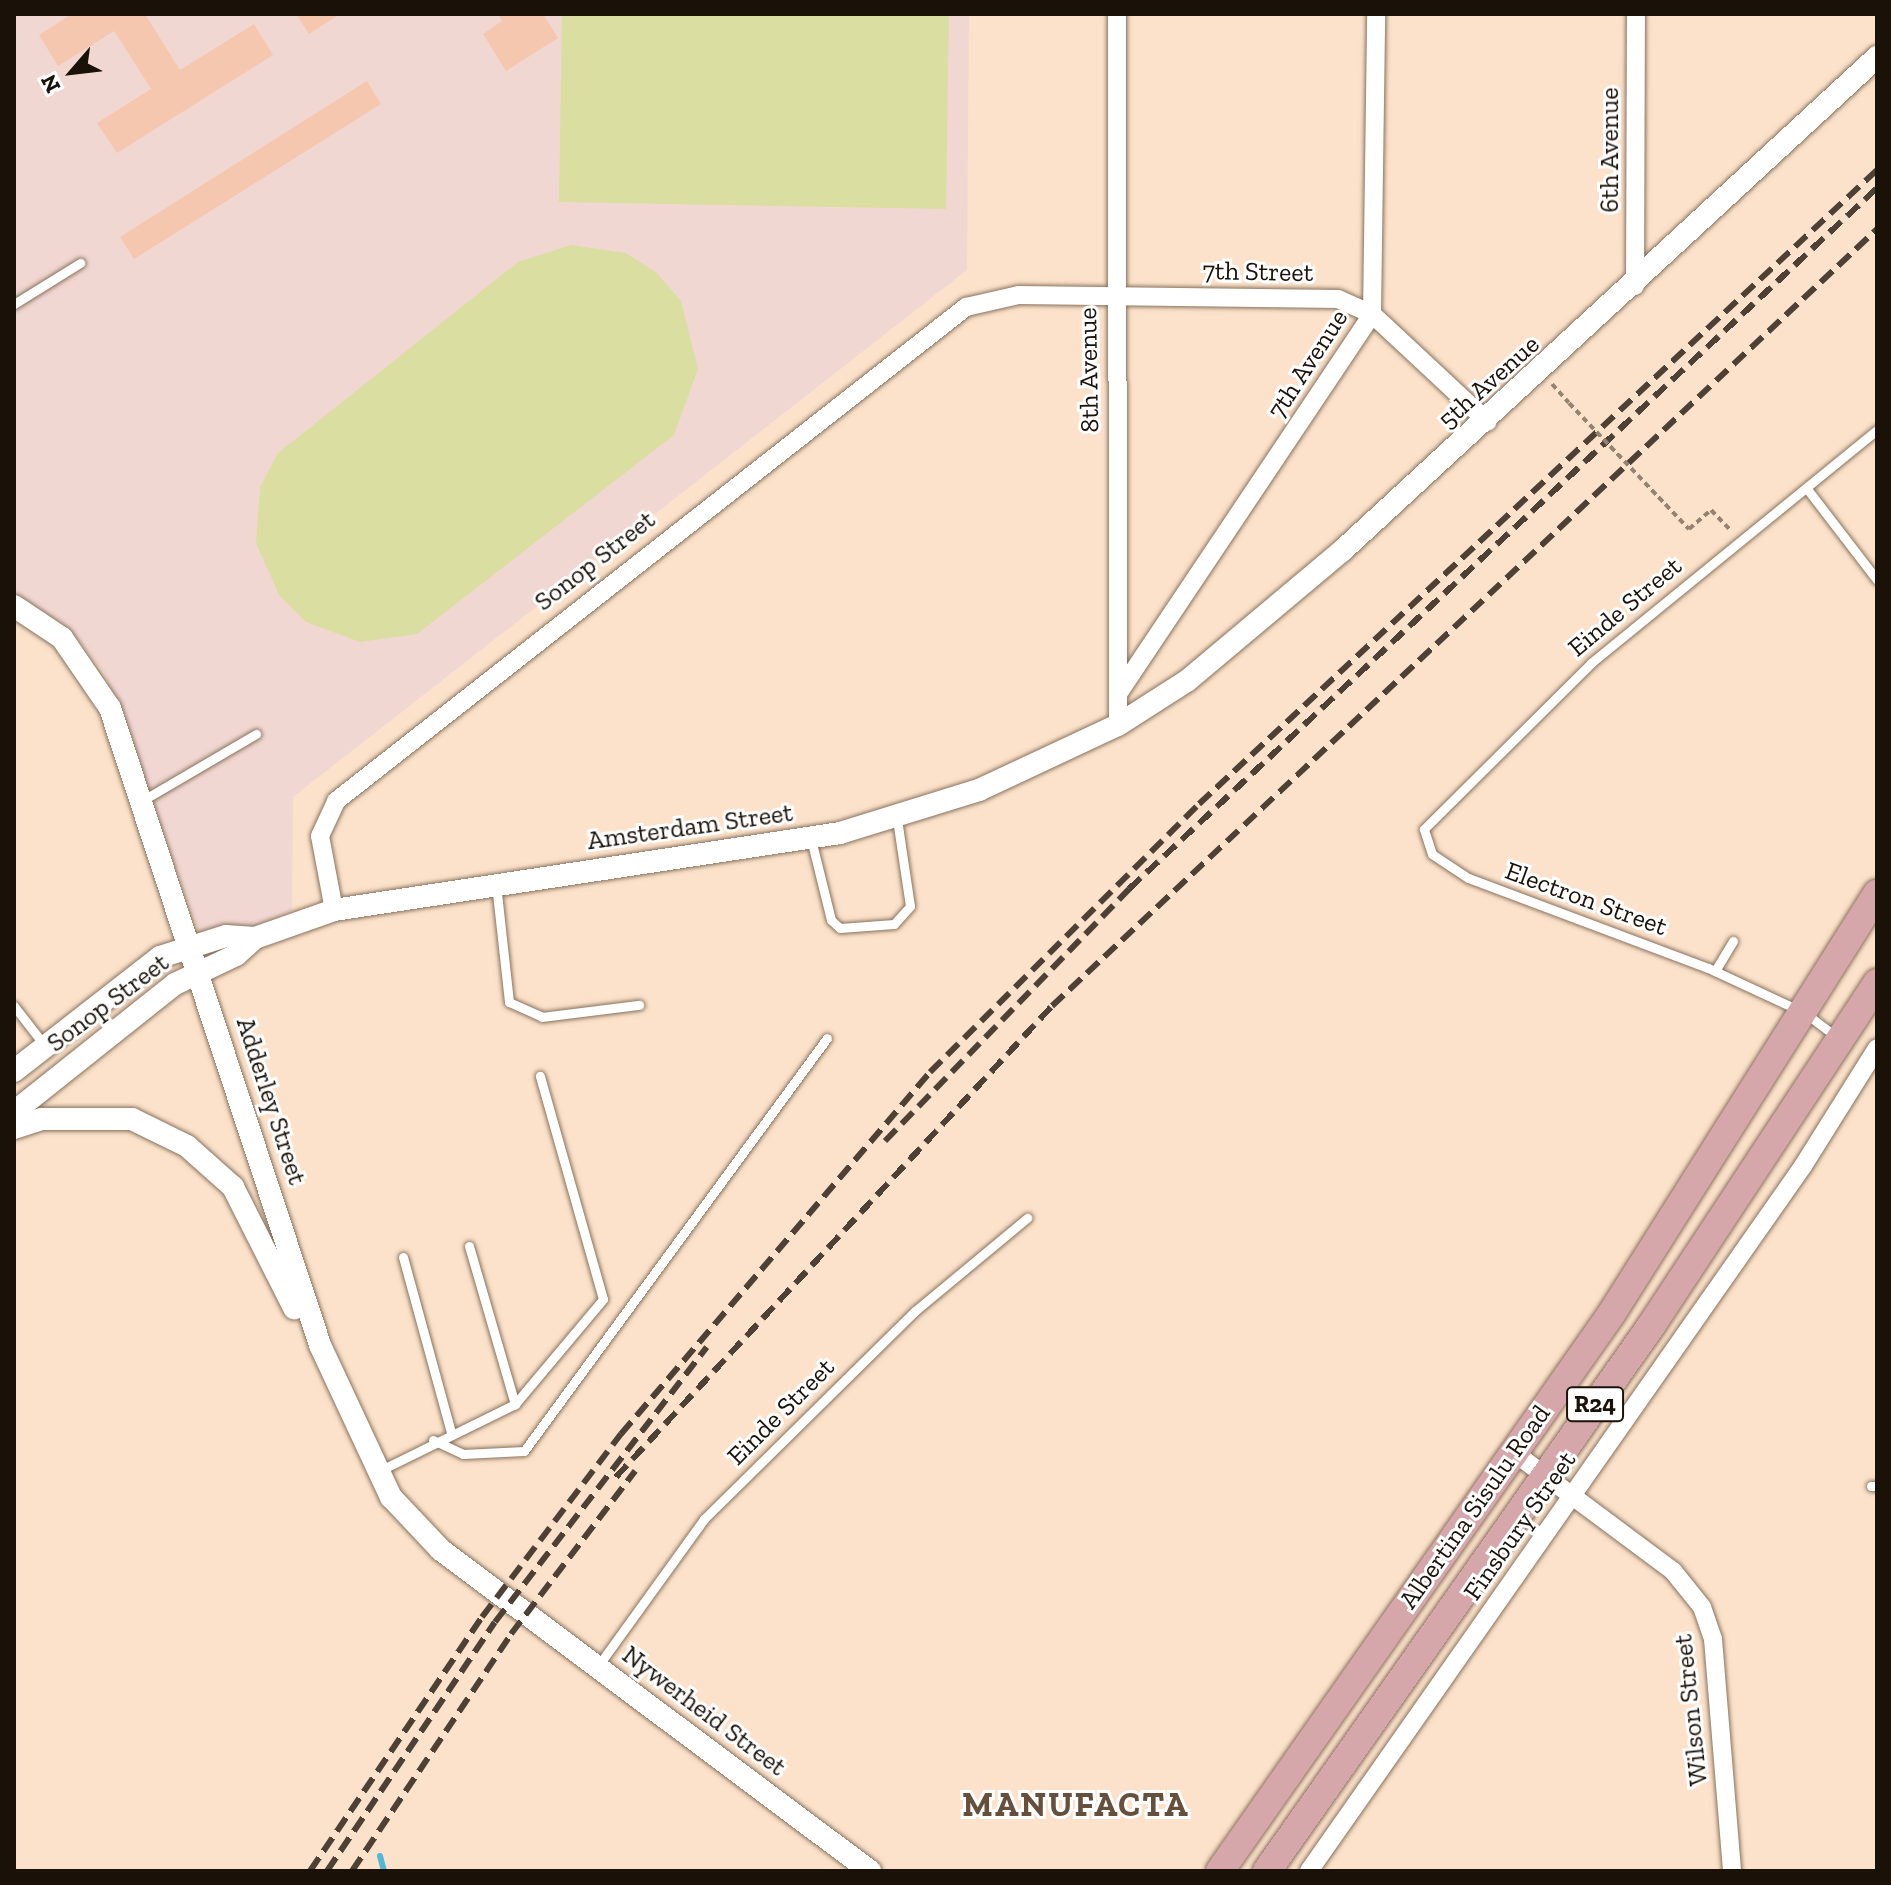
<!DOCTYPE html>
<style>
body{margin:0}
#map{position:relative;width:1891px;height:1885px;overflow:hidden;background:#fce2ca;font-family:"Zilla Slab",serif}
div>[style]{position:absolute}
.education>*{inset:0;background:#f1d7d2}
.green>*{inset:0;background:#dbdea1}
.stream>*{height:6px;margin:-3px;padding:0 3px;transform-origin:3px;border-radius:3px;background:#51b8d6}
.building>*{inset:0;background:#f5c7ae}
.path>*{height:4px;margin-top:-2px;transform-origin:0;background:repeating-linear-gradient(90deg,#958372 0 6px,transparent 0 10px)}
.roads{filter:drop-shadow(0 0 2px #89725d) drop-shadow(0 0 2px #89725d)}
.service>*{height:9px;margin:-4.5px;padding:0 4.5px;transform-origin:4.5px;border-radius:4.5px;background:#fff}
.minor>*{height:18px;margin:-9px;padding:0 9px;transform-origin:9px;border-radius:9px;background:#fff}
.tertiary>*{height:22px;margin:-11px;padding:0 11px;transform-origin:11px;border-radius:11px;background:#fff}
.primary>*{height:28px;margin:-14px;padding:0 14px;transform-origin:14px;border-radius:14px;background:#d6a7aa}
.rail>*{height:6px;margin-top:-3px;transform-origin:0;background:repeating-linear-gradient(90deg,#4d4135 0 16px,transparent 0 24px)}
.path-bridge>*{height:4px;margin-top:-2px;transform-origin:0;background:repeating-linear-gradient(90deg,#958372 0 6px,transparent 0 10px)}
span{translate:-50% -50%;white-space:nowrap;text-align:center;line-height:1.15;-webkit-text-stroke:6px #fff;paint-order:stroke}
.shield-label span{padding:2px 6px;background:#fff;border:2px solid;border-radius:6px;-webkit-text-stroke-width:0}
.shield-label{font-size:24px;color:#1a1209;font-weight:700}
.street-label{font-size:26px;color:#1a1209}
.district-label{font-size:34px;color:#66503c;font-weight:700;letter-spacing:2px}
.frame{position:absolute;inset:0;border:16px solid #1a1209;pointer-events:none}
.north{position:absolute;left:32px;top:32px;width:80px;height:80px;-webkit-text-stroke:6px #fff;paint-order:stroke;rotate:242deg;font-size:22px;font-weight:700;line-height:32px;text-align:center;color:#1a1209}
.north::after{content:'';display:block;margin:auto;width:28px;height:36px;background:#1a1209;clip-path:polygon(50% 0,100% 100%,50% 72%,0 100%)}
</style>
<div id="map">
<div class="education">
<div style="clip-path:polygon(14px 14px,969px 14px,967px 270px,293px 797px,292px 910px,205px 948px,104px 672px,70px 629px,14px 601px)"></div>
</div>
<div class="green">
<div style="clip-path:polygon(562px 14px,949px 14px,946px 209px,559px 202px)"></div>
<div style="clip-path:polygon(571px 245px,626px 253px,657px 273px,681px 301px,698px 369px,674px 435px,417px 634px,360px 642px,306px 622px,279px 595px,256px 543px,260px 487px,278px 453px,518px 262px)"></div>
</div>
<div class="stream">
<div style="left:380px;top:1856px;width:16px;rotate:75deg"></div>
</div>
<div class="building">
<div style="clip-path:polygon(72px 14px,145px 14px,180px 70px,254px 24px,273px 55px,117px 153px,97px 123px,151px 89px,114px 31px,58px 66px,39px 35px)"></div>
<div style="clip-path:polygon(296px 14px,340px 14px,309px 34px)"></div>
<div style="clip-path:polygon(498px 14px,543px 14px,558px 38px,506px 71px,483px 34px,502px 21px)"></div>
<div style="clip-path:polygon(367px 81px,381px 104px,134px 259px,120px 237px)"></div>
</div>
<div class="path">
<div style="left:1552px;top:384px;width:25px;rotate:48deg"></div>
<div style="left:1689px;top:529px;width:29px;rotate:-41deg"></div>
<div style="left:1711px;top:510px;width:28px;rotate:46deg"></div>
</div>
<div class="roads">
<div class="service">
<div style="left:14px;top:304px;width:78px;rotate:-31.8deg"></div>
<div style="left:1808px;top:490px;width:113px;rotate:52.5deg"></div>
<div style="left:143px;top:800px;width:131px;rotate:-30.3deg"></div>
<div style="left:811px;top:839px;width:83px;rotate:76.1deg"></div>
<div style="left:831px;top:920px;width:12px;rotate:42deg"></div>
<div style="left:840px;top:928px;width:54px;rotate:-4.2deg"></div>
<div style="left:894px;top:924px;width:24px;rotate:-48deg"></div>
<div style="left:910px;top:906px;width:88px;rotate:-98.5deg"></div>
<div style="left:496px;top:884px;width:119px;rotate:83.7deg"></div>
<div style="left:509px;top:1002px;width:36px;rotate:24deg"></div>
<div style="left:542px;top:1017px;width:98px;rotate:-7.1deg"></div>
<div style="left:1715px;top:971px;width:35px;rotate:-59deg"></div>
<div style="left:14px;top:1006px;width:51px;rotate:52.2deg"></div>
<div style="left:1838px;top:1038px;width:41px;rotate:-142.9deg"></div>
<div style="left:1805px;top:1013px;width:107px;rotate:-155.1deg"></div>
<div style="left:1708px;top:968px;width:256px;rotate:-159.4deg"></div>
<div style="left:1468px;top:878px;width:43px;rotate:-146.3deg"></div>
<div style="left:1432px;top:854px;width:26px;rotate:-108deg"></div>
<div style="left:1424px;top:829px;width:235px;rotate:-44.8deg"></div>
<div style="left:1591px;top:663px;width:369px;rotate:-39.2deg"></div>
<div style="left:469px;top:1246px;width:165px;rotate:73.8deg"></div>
<div style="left:403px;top:1257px;width:182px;rotate:74.7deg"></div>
<div style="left:433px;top:1440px;width:33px;rotate:25deg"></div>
<div style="left:463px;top:1454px;width:61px;rotate:-2.8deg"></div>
<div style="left:524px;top:1451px;width:512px;rotate:-53.73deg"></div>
<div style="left:379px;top:1471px;width:152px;rotate:-26.2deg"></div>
<div style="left:515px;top:1404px;width:137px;rotate:-50deg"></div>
<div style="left:603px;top:1299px;width:232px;rotate:-105.8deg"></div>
<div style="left:1871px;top:1486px;width:6px"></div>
<div style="left:598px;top:1666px;width:181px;rotate:-54.2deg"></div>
<div style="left:704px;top:1519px;width:296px;rotate:-44.6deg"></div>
<div style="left:915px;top:1311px;width:146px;rotate:-39.7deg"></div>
</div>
<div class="minor">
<div style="left:1117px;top:14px;width:711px;rotate:89.92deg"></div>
<div style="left:1635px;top:286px;width:272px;rotate:-89.8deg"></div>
<div style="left:1120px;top:691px;width:453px;rotate:-56.2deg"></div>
<div style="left:1372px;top:314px;width:300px;rotate:-89.2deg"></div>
<div style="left:334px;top:910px;width:75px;rotate:-100.7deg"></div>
<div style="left:320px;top:836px;width:38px;rotate:-65deg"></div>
<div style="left:336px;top:801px;width:801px;rotate:-38.1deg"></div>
<div style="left:966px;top:307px;width:54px;rotate:-12.8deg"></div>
<div style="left:1019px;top:295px;width:319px;rotate:0.7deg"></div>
<div style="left:1338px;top:299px;width:37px;rotate:24deg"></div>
<div style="left:1372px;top:314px;width:158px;rotate:43deg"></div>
<div style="left:1512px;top:1451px;width:201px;rotate:36.7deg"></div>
<div style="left:1673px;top:1571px;width:46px;rotate:51.1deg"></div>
<div style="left:1702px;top:1607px;width:34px;rotate:71deg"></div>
<div style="left:1713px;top:1639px;width:233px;rotate:85.3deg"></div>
<div style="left:1309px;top:1871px;width:861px;rotate:-54.98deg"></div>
<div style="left:1803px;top:1166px;width:139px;rotate:-57.9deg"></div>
</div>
<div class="tertiary">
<div style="left:14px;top:606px;width:58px;rotate:33.7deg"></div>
<div style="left:62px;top:638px;width:85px;rotate:55.6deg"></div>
<div style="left:110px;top:708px;width:671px;rotate:71.75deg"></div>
<div style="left:320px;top:1345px;width:168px;rotate:65deg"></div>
<div style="left:391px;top:1497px;width:73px;rotate:46.7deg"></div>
<div style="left:441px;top:1550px;width:536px;rotate:36.81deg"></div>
<div style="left:14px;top:1071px;width:185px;rotate:-38deg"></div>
<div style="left:160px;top:957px;width:69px;rotate:-17.7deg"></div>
<div style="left:226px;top:936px;width:29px;rotate:4deg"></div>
<div style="left:14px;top:1112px;width:206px;rotate:-38.5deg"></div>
<div style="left:175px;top:984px;width:68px;rotate:-25.4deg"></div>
<div style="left:236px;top:955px;width:25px;rotate:-42deg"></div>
<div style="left:255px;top:938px;width:84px;rotate:-19.5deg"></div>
<div style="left:334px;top:910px;width:512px;rotate:-8.65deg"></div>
<div style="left:840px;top:833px;width:145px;rotate:-17.2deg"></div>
<div style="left:979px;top:790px;width:153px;rotate:-25.1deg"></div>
<div style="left:1118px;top:725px;width:83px;rotate:-32.7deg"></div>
<div style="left:1188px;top:680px;width:202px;rotate:-40deg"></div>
<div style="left:1343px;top:550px;width:727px;rotate:-42.71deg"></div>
<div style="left:14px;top:1128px;width:29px;rotate:-18deg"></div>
<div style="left:42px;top:1119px;width:90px"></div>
<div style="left:132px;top:1119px;width:61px;rotate:26.1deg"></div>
<div style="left:187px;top:1146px;width:62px;rotate:41.7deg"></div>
<div style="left:233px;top:1187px;width:136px;rotate:63.2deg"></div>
</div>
<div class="primary">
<div style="left:1220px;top:1871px;width:682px;rotate:-54.91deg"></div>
<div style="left:1612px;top:1313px;width:496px;rotate:-57.7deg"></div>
<div style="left:1267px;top:1871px;width:667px;rotate:-54.83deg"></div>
<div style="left:1651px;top:1326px;width:411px;rotate:-56.6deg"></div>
</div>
</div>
<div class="rail">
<div style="left:885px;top:1141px;width:351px;rotate:-45.9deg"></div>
<div style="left:1129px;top:889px;width:1025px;rotate:-43.14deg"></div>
<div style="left:616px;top:1477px;width:642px;rotate:-47.21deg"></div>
<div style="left:1052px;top:1006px;width:1133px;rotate:-43.28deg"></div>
<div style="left:310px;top:1871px;width:307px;rotate:-55.9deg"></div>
<div style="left:482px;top:1617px;width:230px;rotate:-52.8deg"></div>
<div style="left:621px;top:1434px;width:476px;rotate:-49.5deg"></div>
<div style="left:930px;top:1072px;width:380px;rotate:-44.9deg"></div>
<div style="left:1199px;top:804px;width:928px;rotate:-43.08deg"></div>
<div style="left:327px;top:1871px;width:300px;rotate:-56deg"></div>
<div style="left:495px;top:1622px;width:347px;rotate:-52.4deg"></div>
<div style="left:352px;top:1871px;width:285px;rotate:-56.1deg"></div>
<div style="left:511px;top:1634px;width:205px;rotate:-52.7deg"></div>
</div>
<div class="path-bridge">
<div style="left:1569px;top:403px;width:174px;rotate:46.4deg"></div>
</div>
<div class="shield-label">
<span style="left:1595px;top:1404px">R24</span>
</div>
<div class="street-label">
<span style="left:1610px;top:150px;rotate:-90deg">6th Avenue</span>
<span style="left:1258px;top:272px;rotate:1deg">7th Street</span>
<span style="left:1308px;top:364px;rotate:-57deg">7th Avenue</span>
<span style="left:1089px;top:370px;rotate:-91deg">8th Avenue</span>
<span style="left:1489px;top:382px;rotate:-42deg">5th Avenue</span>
<span style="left:595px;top:561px;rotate:-38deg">Sonop Street</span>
<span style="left:1625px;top:607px;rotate:-40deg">Einde Street</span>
<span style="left:690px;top:827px;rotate:-8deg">Amsterdam Street</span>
<span style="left:1586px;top:899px;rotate:20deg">Electron Street</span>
<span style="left:108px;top:1003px;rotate:-37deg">Sonop Street</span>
<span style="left:271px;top:1101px;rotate:72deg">Adderley Street</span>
<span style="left:781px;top:1412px;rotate:-45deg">Einde Street</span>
<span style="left:1475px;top:1507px;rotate:-55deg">Albertina Sisulu Road</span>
<span style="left:1520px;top:1526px;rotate:-55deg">Finsbury Street</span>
<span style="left:1691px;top:1710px;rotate:-96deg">Wilson Street</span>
<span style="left:704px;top:1711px;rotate:37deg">Nywerheid Street</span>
</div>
<div class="district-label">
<span style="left:1076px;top:1805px">MANUFACTA</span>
</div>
<div class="frame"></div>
<div class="north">N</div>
</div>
